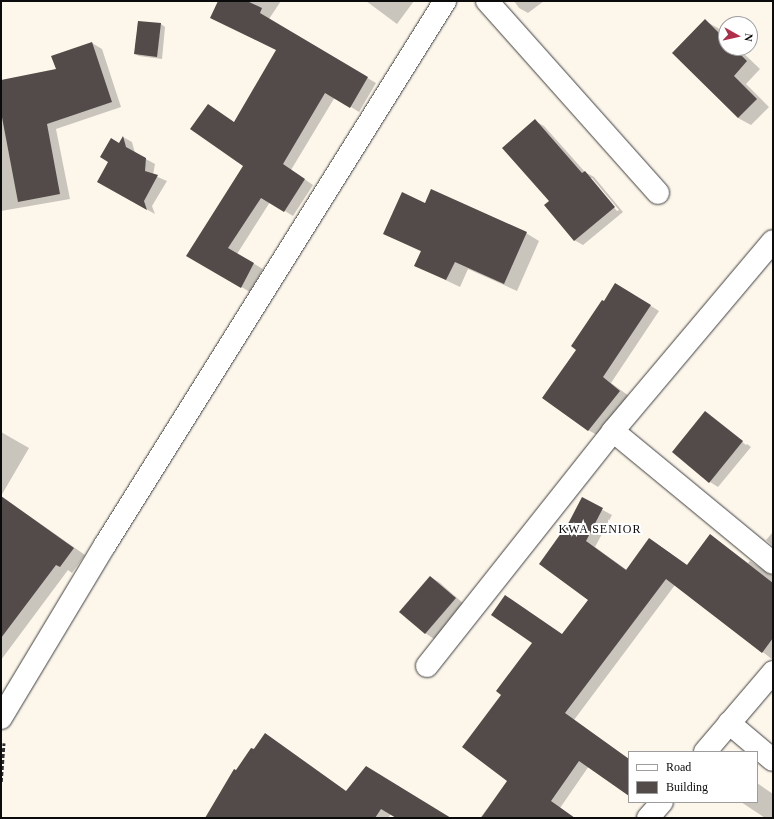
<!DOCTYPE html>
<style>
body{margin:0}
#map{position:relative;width:774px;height:819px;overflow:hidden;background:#fdf7eb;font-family:"Times New Roman",serif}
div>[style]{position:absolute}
.shadow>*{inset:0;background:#0003}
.building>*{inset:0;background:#534b49}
.path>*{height:2.5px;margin-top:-1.25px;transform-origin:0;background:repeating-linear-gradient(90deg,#2d2d2d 0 4px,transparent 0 6px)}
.roads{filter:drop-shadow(0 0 1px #3e3e3e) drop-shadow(0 0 1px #3e3e3e)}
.minor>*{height:22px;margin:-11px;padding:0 11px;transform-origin:11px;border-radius:11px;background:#fff}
span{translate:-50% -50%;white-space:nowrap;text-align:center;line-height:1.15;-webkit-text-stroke:4px #fff;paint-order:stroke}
.quarter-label{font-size:12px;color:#0b0b0b;letter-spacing:1px}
.frame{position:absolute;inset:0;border:2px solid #0b0b0b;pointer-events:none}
.legend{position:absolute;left:628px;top:751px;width:130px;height:52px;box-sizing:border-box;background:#fff;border:1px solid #9d9d9d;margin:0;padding:5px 7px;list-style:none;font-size:12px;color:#0b0b0b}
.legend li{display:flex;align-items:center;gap:8px;height:20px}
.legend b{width:20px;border:1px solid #9d9d9d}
.north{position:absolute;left:718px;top:16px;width:40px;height:40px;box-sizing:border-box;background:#fff;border:1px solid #9d9d9d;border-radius:50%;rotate:98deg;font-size:11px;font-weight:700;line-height:16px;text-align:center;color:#0b0b0b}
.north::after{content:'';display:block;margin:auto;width:14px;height:18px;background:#af2f4a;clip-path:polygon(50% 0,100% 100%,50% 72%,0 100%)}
</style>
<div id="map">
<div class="shadow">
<div style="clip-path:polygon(219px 1px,281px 1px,255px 40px)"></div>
<div style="clip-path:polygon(366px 1px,414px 1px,397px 24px)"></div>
<div style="clip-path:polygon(514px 1px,544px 1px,528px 13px,519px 8px)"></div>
<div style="clip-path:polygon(705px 21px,718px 28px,726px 36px,726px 48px,738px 48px,760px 69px,746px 84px,769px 107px,751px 125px,738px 118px)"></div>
<div style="clip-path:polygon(138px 22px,161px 24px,165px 27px,162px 59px,139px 56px,135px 54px)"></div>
<div style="clip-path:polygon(291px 33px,376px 83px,359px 112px,335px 97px,291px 170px,313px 185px,293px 216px,270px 202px,237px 254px,263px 269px,250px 292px,188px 256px,244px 165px,208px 105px,235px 123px)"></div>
<div style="clip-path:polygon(92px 43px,102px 49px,121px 107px,56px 129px,70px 199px,1px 211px,1px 81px,57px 70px)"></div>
<div style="clip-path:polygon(evenodd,535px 121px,544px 126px,585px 172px,594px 177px,623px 212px,583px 245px,574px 240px,550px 201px,535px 121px,589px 178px,592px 178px,619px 210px,617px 211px,589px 178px)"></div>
<div style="clip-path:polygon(123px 137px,132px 142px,135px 153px,155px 164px,153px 175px,167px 181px,152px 206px,155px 214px,98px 182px)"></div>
<div style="clip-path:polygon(426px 204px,526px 233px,539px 241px,517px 291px,468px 269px,460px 287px,416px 266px,422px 252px,385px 234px)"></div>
<div style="clip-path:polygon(624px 289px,659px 311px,611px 383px,629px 396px,597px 435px,588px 430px,578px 350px)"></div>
<div style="clip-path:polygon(706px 412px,746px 445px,747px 444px,751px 447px,718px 487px,710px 482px)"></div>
<div style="clip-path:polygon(1px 432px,29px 448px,1px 496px,85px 555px,72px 573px,68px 570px,1px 660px)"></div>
<div style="clip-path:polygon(582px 499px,612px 515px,595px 547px,627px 570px,650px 539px,687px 565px,710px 535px,748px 563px,750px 561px,773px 576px,773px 660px,675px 585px,574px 720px,629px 759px,629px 795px,589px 766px,560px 808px,566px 818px,480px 818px,508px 781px,563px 635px,589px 600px,570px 523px)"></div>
<div style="clip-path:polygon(773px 532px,773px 546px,766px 540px)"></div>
<div style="clip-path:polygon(430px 577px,439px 582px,464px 604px,434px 639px,425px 633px,400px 612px)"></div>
<div style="clip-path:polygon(265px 734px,347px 792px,441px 818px,398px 818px,391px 814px,388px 818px,206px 818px,236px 772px)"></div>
<div style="clip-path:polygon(757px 783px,773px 794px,773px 818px,765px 818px,741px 802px,757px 802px)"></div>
</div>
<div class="building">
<div style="clip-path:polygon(218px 1px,247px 1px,262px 8px,260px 13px,368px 77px,350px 108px,325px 93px,283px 164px,305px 179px,284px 212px,261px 198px,228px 248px,254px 263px,241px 288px,186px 256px,243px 166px,190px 129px,208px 104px,234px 122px,276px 50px,210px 18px)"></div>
<div style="clip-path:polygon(705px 19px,726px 40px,726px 48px,734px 48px,747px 61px,734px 76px,757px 99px,738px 118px,672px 53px)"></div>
<div style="clip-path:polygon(138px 21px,161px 23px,157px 57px,134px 54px)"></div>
<div style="clip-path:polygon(92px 42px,112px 102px,47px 124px,60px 194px,18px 202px,1px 112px,1px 80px,56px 69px,51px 56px)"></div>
<div style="clip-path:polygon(535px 119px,582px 173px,585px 171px,615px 207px,574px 241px,544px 205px,549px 201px,502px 148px)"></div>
<div style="clip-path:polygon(123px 136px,126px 147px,146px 158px,145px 171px,158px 175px,144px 201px,147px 210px,97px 182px,108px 162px,100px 157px,111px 138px,119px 143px)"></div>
<div style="clip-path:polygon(431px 189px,527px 232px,504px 284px,455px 262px,446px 280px,414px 266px,421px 251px,383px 234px,402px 192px,425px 203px)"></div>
<div style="clip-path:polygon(615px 283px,651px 305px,603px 377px,620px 391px,588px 431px,542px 398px,576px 350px,571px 346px,602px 300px,604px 301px)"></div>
<div style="clip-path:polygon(705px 411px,743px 441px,709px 483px,672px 452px)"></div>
<div style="clip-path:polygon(1px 496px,74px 548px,60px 567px,56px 565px,1px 638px)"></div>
<div style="clip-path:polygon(582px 497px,603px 508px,586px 541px,626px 570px,649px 538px,687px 565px,710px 534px,773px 583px,773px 638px,762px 653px,666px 579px,565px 713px,629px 759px,629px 796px,579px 761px,551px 801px,575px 818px,481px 818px,507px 781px,462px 747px,501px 695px,496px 691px,532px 643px,491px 615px,505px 595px,562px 634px,588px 600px,539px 564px,569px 522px)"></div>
<div style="clip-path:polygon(430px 576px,456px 598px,425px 634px,399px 612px)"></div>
<div style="clip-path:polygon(265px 733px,346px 791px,366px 766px,451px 818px,396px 818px,381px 809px,375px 818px,205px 818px,234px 769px,236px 770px,251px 748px,254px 749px)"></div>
</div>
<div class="path">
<div style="left:1px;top:782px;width:39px;rotate:-86deg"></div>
</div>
<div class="roads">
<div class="minor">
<div style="left:487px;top:1px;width:257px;rotate:48.3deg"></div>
<div style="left:613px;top:431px;width:207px;rotate:39.5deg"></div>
<div style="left:427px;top:666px;width:300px;rotate:-51.6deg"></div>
<div style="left:613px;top:431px;width:248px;rotate:-49.9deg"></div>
<div style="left:1px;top:718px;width:202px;rotate:-59deg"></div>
<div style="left:105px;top:545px;width:642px;rotate:-57.99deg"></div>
<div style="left:729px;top:723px;width:57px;rotate:40.1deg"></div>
<div style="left:705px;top:752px;width:105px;rotate:-49.6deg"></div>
<div style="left:648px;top:818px;width:21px;rotate:-49deg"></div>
</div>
</div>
<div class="quarter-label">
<span style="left:600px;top:530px">KWA SENIOR</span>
</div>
<div class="frame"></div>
<ul class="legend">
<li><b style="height:5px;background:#fff"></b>Road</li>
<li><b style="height:11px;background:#534b49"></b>Building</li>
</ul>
<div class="north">N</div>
</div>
